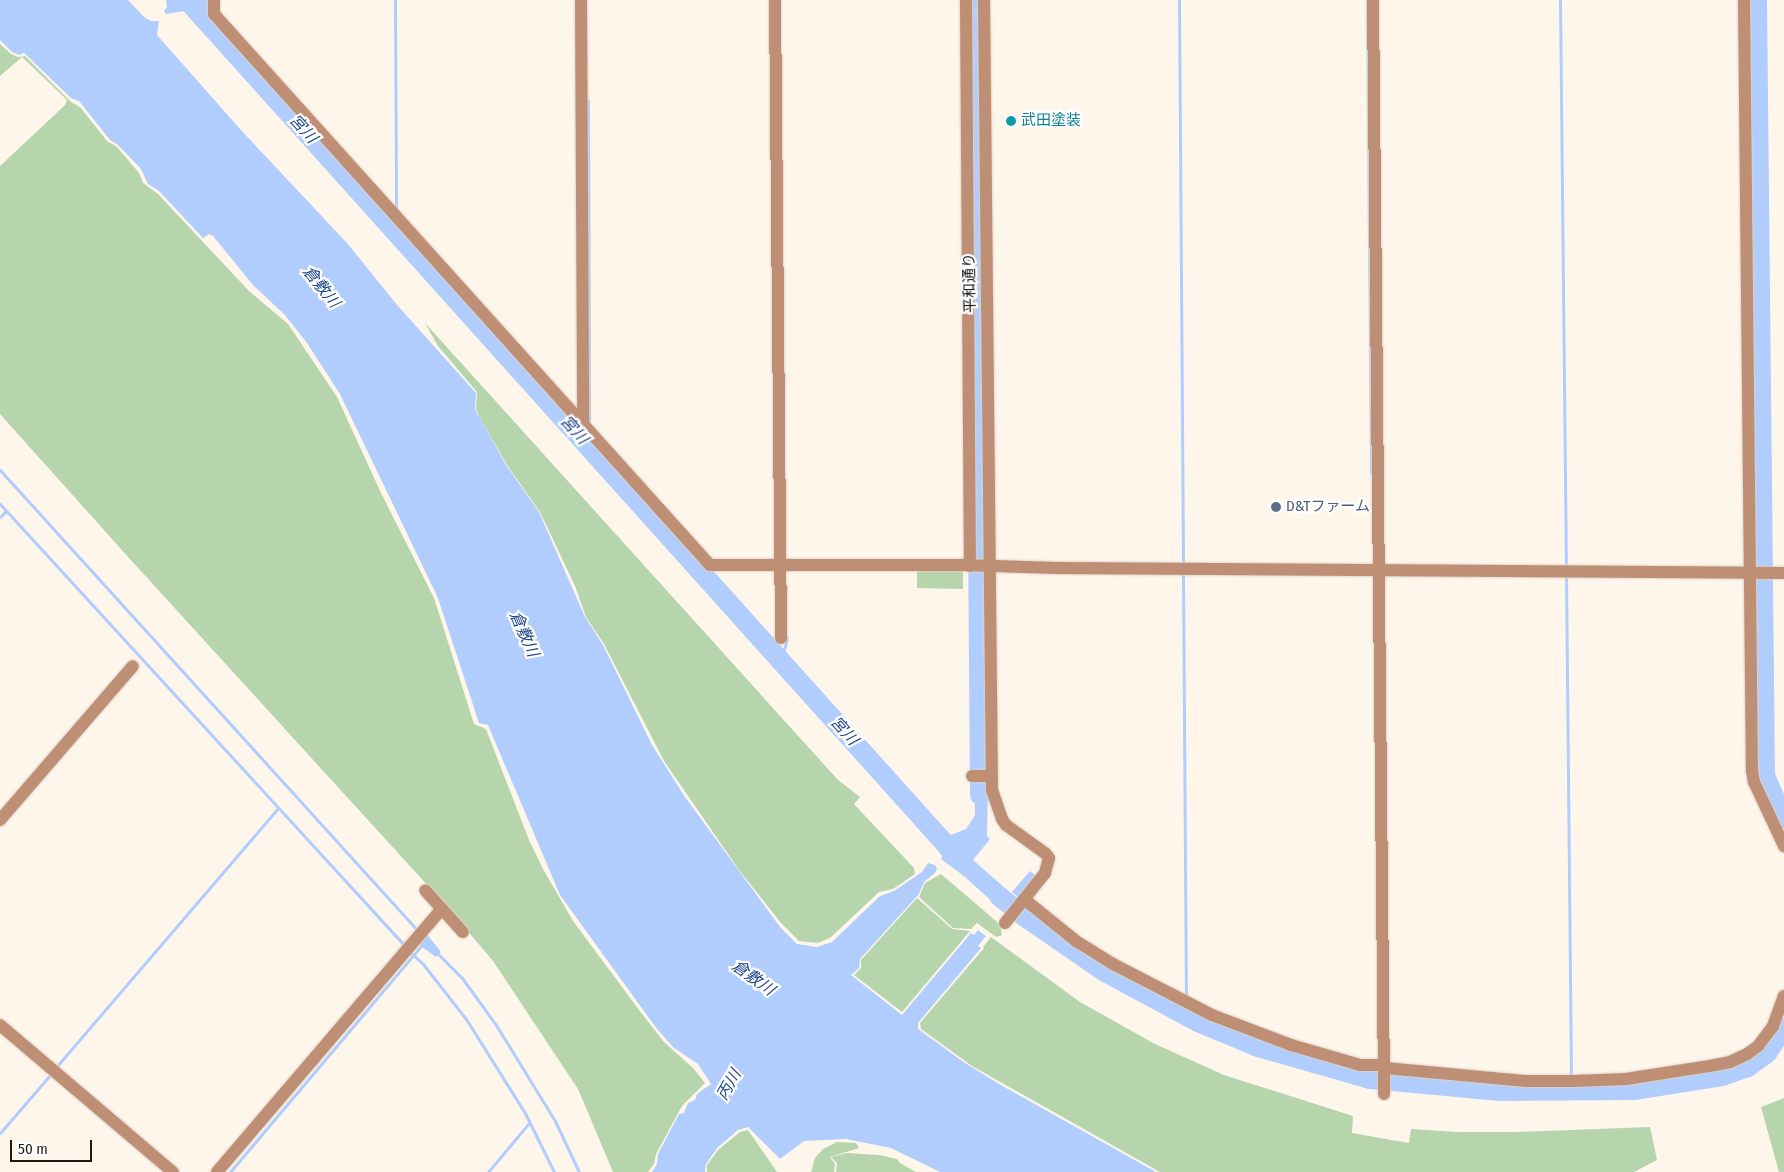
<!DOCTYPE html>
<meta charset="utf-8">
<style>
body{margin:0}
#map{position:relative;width:1784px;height:1172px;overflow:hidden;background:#fff6eb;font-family:"Fira Sans Condensed","Noto Sans JP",sans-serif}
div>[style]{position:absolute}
.green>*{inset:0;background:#b6d5ac}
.water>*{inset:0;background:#b0cdfd}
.stream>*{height:3px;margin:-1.5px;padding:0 1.5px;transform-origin:1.5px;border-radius:1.5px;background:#b0cdfd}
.river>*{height:20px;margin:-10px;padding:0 10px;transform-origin:10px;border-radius:10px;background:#b0cdfd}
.roads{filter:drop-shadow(0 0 1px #dbd3c9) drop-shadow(0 0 1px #dbd3c9)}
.minor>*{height:12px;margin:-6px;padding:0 6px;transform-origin:6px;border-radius:6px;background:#be8f75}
.dots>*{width:14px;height:14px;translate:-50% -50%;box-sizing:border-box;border:2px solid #fff;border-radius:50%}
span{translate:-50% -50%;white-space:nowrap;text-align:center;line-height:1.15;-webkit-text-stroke:4.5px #fff;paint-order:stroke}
.culture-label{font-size:15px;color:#0d838f}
.left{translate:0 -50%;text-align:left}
.street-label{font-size:15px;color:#1d1914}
.service-label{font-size:15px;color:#4e5e75}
.water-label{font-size:16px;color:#20488c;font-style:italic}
.scale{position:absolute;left:10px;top:1140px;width:82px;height:22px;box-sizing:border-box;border:2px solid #1d1914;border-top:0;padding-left:6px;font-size:15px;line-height:18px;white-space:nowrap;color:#1d1914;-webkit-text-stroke:4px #fff;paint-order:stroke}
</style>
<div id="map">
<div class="green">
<div style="clip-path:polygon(0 44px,11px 54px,18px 57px,25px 56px,71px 102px,80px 107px,107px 141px,117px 147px,139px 173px,143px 183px,158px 194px,249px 291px,288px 324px,337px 397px,381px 493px,434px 598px,474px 724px,486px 729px,529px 840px,543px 869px,573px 921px,639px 1010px,664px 1042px,693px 1068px,705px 1083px,682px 1106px,656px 1154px,654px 1164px,648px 1172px,613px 1172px,578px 1089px,493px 961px,450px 910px,129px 558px,0 414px,0 166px,65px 105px,67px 100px,22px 57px,0 76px)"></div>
<div style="clip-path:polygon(425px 323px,838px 780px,860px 797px,854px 804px,914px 868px,915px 874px,893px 889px,879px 892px,830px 938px,818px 943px,799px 941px,781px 923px,739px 870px,664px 761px,604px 644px,586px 617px,575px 586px,540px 512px,507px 465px,481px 420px,476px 409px,477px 392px,438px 346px)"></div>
<div style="clip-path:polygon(917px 567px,963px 568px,963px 589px,917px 588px)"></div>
<div style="clip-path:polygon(941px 874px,996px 921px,1000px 926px,1002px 935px,996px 937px,977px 923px,971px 929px,953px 928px,919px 897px,925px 883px)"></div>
<div style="clip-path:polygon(917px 898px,952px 929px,970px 931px,902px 1012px,854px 975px,861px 968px,861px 960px)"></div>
<div style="clip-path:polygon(991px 937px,1080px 1002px,1155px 1044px,1224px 1075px,1353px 1116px,1352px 1133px,1409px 1143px,1411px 1129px,1458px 1132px,1515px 1132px,1650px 1127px,1657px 1160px,1634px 1172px,1160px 1172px,972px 1066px,921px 1029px,920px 1023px,984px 948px,983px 947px)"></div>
<div style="clip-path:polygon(1784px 1098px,1784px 1172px,1779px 1172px,1761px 1107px)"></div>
<div style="clip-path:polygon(748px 1130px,777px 1172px,707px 1172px,707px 1165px,718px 1150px,740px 1132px)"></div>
<div style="clip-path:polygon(837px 1142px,856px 1143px,859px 1148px,830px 1157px,835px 1164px,834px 1172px,811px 1172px,815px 1158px,823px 1149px)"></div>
<div style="clip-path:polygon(847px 1153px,879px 1155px,897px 1159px,900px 1163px,916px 1172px,836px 1172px,837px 1163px,831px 1157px)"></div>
</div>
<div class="water">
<div style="clip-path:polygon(0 0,128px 0,144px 17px,151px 21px,159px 21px,157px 35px,240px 129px,347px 243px,398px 306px,476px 393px,475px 409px,481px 420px,506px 465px,539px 512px,585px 617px,603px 645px,652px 745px,685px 797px,780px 927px,797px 944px,817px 947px,832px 942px,880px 896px,894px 891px,922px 872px,928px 863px,935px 865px,937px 869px,935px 873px,924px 882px,919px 894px,860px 959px,859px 968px,851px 975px,902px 1015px,971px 933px,974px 935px,978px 930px,986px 936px,978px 946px,981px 948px,918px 1023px,918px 1029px,965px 1063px,999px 1084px,1156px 1172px,940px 1172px,891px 1148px,846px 1139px,804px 1141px,780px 1159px,748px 1127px,738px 1130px,717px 1148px,706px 1164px,705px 1172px,652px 1172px,657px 1164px,658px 1154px,679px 1114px,684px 1113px,688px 1103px,695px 1100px,697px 1094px,711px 1084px,698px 1064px,674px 1048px,657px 1029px,560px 895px,488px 725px,479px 723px,438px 598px,340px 394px,307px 343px,285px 315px,253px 285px,213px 236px,209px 234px,203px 238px,159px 191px,148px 184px,141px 169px,117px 144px,110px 140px,79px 101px,71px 98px,24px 53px,19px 55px,12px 52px,0 40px)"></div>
<div style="clip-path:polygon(166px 0,209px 0,223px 30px,213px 39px,190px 10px,166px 14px,164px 11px,167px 7px)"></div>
<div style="clip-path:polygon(988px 780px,987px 836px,990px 839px,973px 860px,1006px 889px,1007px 895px,1017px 903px,1007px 915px,965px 877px,941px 859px,942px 856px,933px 842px,943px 831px,951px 835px,966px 829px,975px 815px,974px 781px)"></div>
<div style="clip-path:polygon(1030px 871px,1036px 876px,1019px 898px,1012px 892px)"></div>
<div style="clip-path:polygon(426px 933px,441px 952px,436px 957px,418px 944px)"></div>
</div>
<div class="stream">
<div style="left:395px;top:0;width:211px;rotate:89.7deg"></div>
<div style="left:1179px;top:0;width:563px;rotate:89.59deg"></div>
<div style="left:1367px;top:0;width:472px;rotate:89.5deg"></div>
<div style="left:1560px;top:0;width:569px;rotate:89.4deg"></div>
<div style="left:588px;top:101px;width:321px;rotate:89.8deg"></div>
<div style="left:395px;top:232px;width:10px;rotate:-84deg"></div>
<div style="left:0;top:470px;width:622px;rotate:47.8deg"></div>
<div style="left:0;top:504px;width:599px;rotate:47.5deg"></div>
<div style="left:0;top:517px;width:8px;rotate:-45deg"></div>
<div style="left:1183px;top:575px;width:422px;rotate:89.6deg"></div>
<div style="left:1566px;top:575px;width:504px;rotate:89.43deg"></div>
<div style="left:779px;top:660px;width:10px;rotate:-61deg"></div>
<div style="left:784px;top:651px;width:14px;rotate:-78deg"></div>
<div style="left:409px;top:951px;width:19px;rotate:43deg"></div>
<div style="left:423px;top:964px;width:70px;rotate:52deg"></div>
<div style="left:466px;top:1019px;width:111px;rotate:57.9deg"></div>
<div style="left:525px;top:1113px;width:66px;rotate:63.8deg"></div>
<div style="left:436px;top:952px;width:37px;rotate:45deg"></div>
<div style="left:462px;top:978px;width:58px;rotate:54.1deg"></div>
<div style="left:496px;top:1025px;width:113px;rotate:58.4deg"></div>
<div style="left:555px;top:1121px;width:56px;rotate:64.8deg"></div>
<div style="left:1184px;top:1015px;width:9px;rotate:-84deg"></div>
<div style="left:57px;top:1066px;width:340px;rotate:-49.4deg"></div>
<div style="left:0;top:1133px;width:78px;rotate:-49.2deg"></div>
<div style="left:230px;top:1172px;width:297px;rotate:-49.8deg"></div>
<div style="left:488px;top:1172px;width:64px;rotate:-50.1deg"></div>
</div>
<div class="river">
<div style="left:187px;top:0;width:1151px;rotate:48.06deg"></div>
<div style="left:974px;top:0;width:795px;rotate:89.57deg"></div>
<div style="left:1757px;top:0;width:776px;rotate:89.41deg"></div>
<div style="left:1765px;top:776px;width:47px;rotate:66.2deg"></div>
<div style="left:999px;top:896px;width:33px;rotate:39deg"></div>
<div style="left:1025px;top:917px;width:97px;rotate:34.5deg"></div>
<div style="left:1105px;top:972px;width:106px;rotate:28.3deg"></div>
<div style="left:1198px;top:1022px;width:65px;rotate:22.6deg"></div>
<div style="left:1258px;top:1047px;width:116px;rotate:15.9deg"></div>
<div style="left:1370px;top:1079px;width:131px;rotate:5.3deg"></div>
<div style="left:1500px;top:1091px;width:134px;rotate:-0.4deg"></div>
<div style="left:1634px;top:1090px;width:89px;rotate:-9deg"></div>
<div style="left:1722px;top:1076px;width:28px;rotate:-19deg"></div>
<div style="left:1748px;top:1067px;width:24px;rotate:-36deg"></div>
<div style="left:1767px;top:1053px;width:30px;rotate:-56deg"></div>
</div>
<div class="roads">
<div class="minor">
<div style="left:214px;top:0;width:14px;rotate:90deg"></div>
<div style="left:214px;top:14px;width:741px;rotate:48.01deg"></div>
<div style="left:710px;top:565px;width:253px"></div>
<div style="left:963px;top:565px;width:93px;rotate:1.8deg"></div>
<div style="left:1056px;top:568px;width:728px;rotate:0.39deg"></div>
<div style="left:581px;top:0;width:423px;rotate:89.7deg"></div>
<div style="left:775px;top:0;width:638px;rotate:89.46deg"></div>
<div style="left:966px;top:0;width:566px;rotate:89.6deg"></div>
<div style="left:984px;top:0;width:790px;rotate:89.42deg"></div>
<div style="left:992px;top:790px;width:31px;rotate:71deg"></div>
<div style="left:1002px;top:819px;width:7px;rotate:56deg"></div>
<div style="left:1006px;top:825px;width:49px;rotate:35.9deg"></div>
<div style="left:1046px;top:854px;width:5px;rotate:53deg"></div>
<div style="left:1049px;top:858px;width:16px;rotate:105deg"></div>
<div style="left:1045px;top:873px;width:64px;rotate:128.7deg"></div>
<div style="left:1373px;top:0;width:1094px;rotate:89.42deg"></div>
<div style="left:1744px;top:0;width:771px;rotate:89.41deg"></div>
<div style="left:1752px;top:771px;width:11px;rotate:80deg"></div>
<div style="left:1754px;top:782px;width:71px;rotate:64.9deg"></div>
<div style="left:972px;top:776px;width:20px"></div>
<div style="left:0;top:820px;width:203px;rotate:-49.2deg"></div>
<div style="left:1024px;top:899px;width:67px;rotate:38.9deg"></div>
<div style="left:1076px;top:941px;width:44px;rotate:31.9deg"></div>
<div style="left:1113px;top:964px;width:111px;rotate:27.3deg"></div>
<div style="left:1212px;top:1015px;width:85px;rotate:20.8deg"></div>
<div style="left:1291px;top:1045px;width:72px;rotate:16.2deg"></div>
<div style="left:1360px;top:1065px;width:25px"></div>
<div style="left:442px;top:909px;width:31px;rotate:48deg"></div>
<div style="left:0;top:1025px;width:227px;rotate:40.4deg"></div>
<div style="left:1385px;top:1068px;width:142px;rotate:5.3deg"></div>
<div style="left:1526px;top:1081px;width:48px"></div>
<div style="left:1574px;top:1081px;width:52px;rotate:-2.2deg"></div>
<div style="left:1626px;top:1079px;width:90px;rotate:-8.9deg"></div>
<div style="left:1715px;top:1065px;width:15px;rotate:-11deg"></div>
<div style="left:1730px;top:1062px;width:19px;rotate:-25deg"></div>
<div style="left:1747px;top:1054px;width:14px;rotate:-36deg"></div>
<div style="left:1758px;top:1046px;width:25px;rotate:-53deg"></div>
<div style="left:1773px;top:1026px;width:32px;rotate:-70deg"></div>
<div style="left:217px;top:1172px;width:346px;rotate:-49.5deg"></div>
<div style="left:442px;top:909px;width:25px;rotate:-132deg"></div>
</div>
</div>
<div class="dots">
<div style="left:1011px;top:121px;background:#0f9aa8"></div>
<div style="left:1276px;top:507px;background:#5c6f8a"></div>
</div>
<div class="culture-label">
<span class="left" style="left:1021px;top:121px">武田塗装</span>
</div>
<div class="street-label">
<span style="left:970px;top:283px;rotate:-91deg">平和通り</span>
</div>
<div class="service-label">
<span class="left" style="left:1286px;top:507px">D&amp;Tファーム</span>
</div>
<div class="water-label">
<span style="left:303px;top:129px;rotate:48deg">宮川</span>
<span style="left:321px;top:287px;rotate:51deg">倉敷川</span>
<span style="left:574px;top:430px;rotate:48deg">宮川</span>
<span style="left:524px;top:634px;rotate:66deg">倉敷川</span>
<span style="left:844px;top:731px;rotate:48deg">宮川</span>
<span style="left:753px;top:978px;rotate:36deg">倉敷川</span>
<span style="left:729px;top:1085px;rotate:-60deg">丙川</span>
</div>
<div class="scale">50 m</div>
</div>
